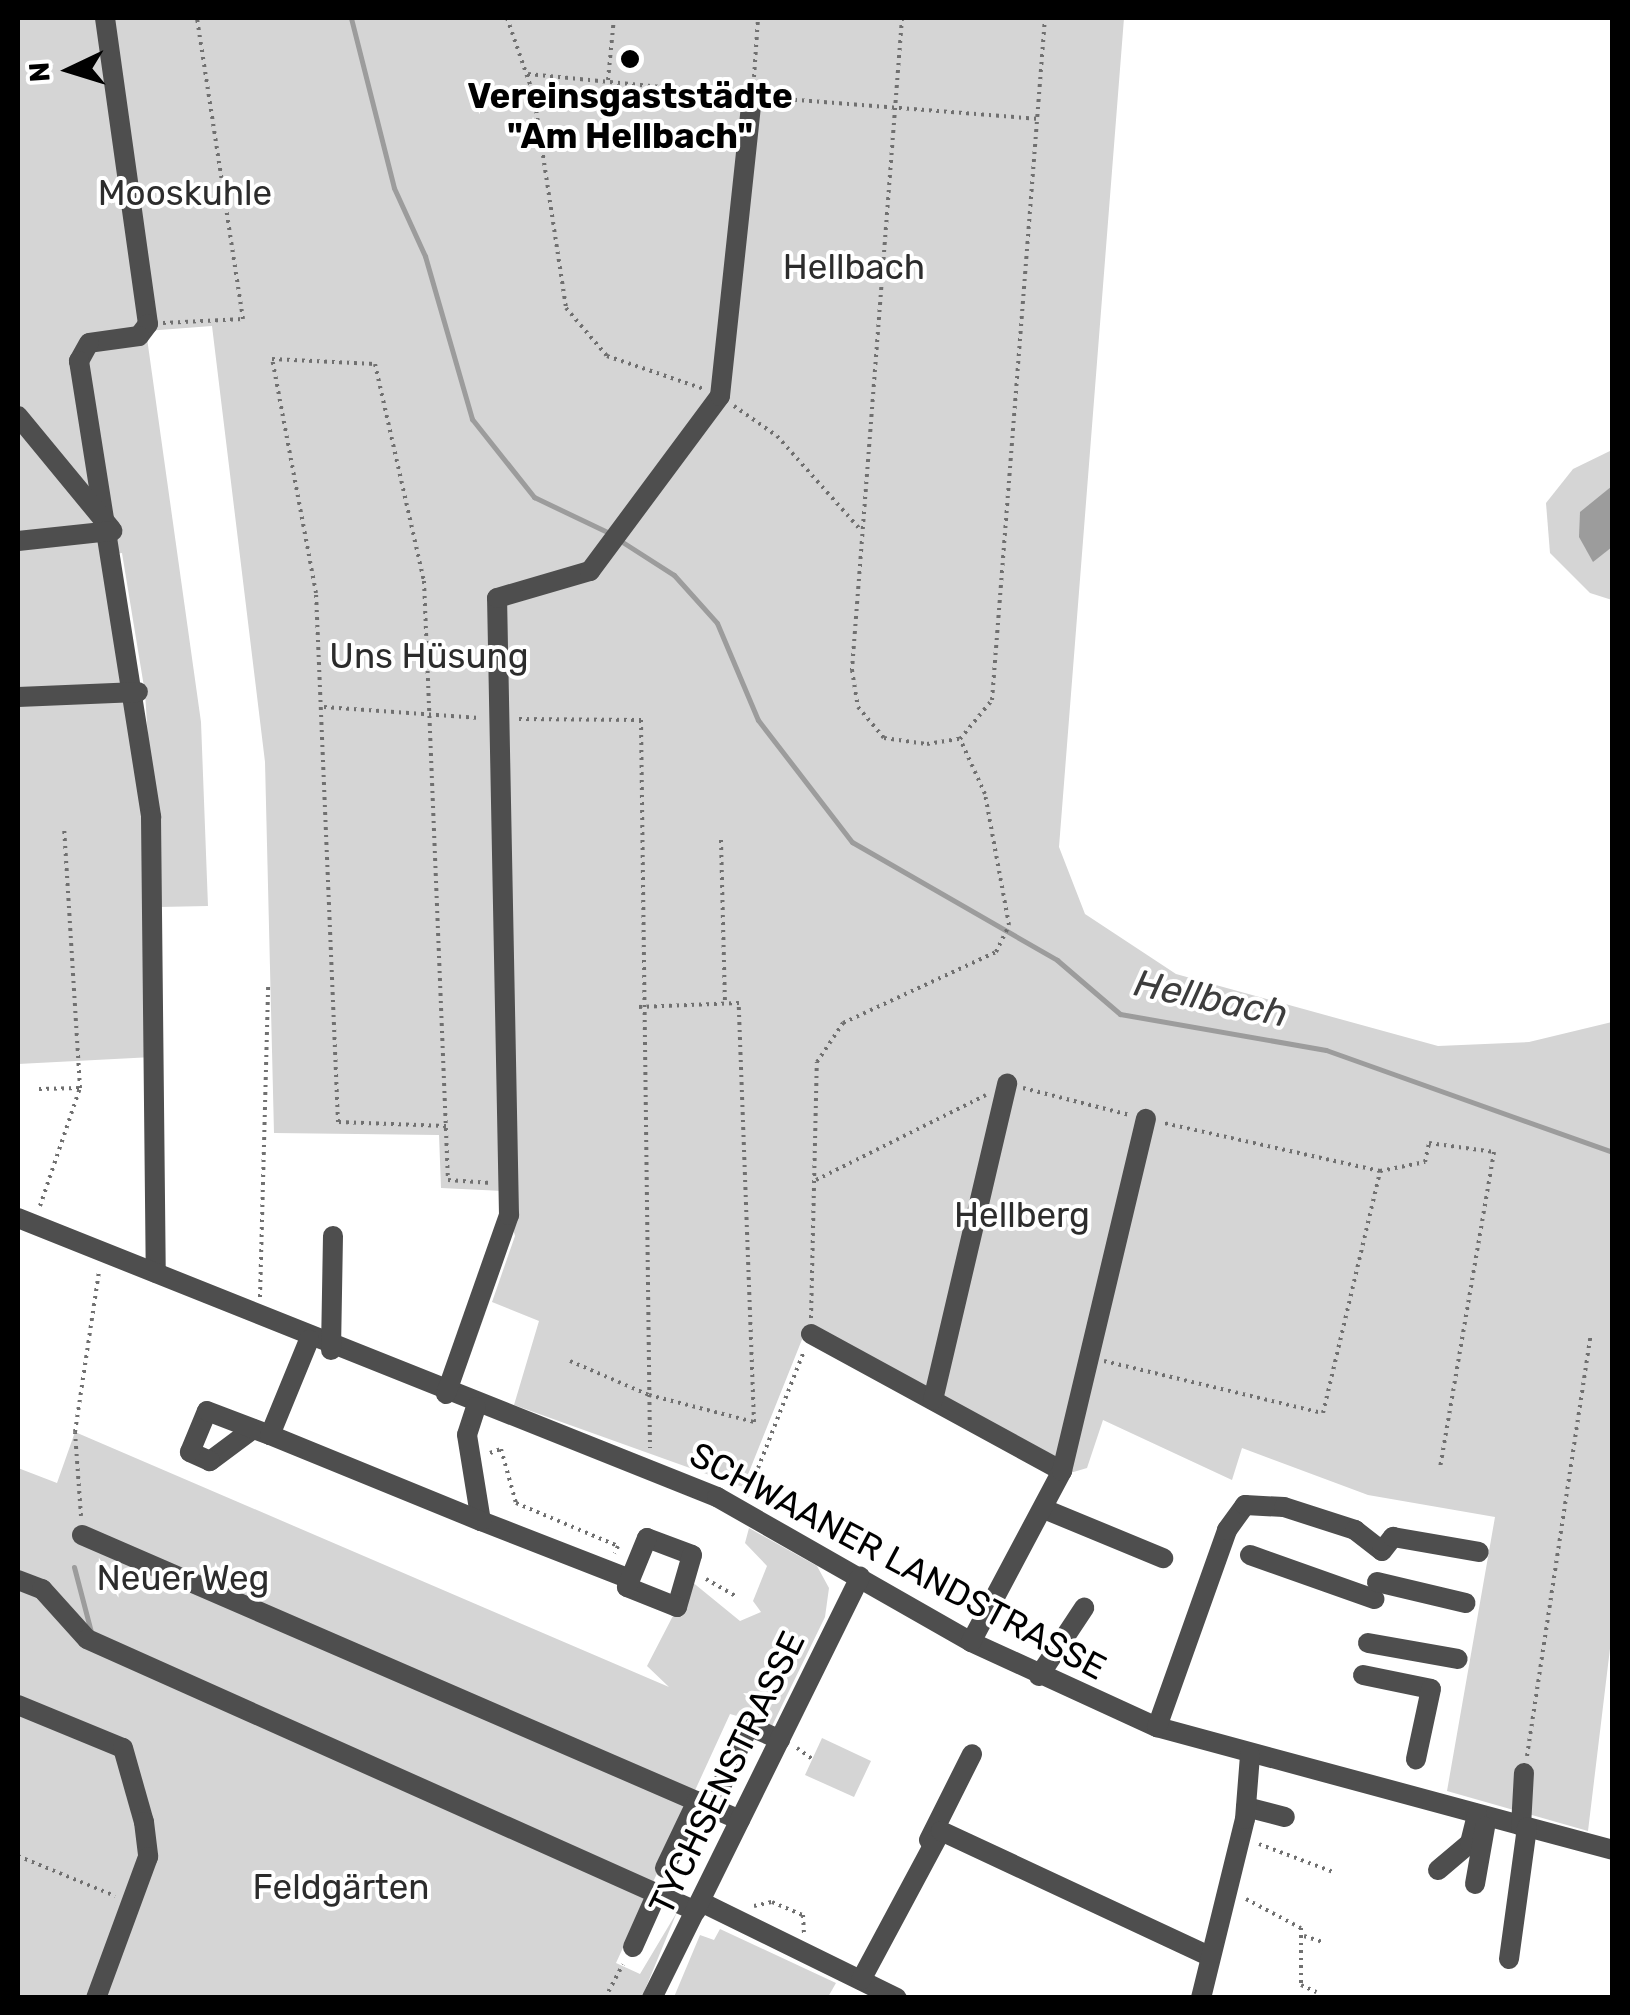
<!DOCTYPE html>
<meta charset="utf-8">
<style>
body{margin:0}
#map{position:relative;width:1630px;height:2015px;overflow:hidden;background:#fff;font-family:Rubik,sans-serif}
div>[style]{position:absolute}
.green>*{inset:0;background:#d5d5d5}
.water>*{inset:0;background:#9c9c9c}
.stream>*{height:5px;margin:-2.5px;padding:0 2.5px;transform-origin:2.5px;border-radius:2.5px;background:#9c9c9c}
.path>*{height:4px;margin-top:-2px;transform-origin:0;background:repeating-linear-gradient(90deg,#707070 0 2.5px,transparent 0 7.5px)}
.minor>*{height:20px;margin:-10px;padding:0 10px;transform-origin:10px;border-radius:10px;background:#4e4e4e}
.dots>*{width:28px;height:28px;translate:-50% -50%;box-sizing:border-box;border:5px solid #fff;border-radius:50%}
span{translate:-50% -50%;white-space:nowrap;text-align:center;line-height:1.15;-webkit-text-stroke:8px #fff;paint-order:stroke}
.poi-label{font-size:35px;color:#000;font-weight:700}
.park-label{font-size:35px;color:#2c2c2c}
.street-label{font-size:35px;color:#000}
.water-label{font-size:38px;color:#3d3d3d;font-style:italic}
.frame{position:absolute;inset:0;border:20px solid #000;pointer-events:none}
.north{position:absolute;left:20px;top:20px;width:100px;height:100px;-webkit-text-stroke:8px #fff;paint-order:stroke;rotate:266deg;font-size:28px;font-weight:700;line-height:40px;text-align:center;color:#000}
.north::after{content:'';display:block;margin:auto;width:35px;height:45px;background:#000;clip-path:polygon(50% 0,100% 100%,50% 72%,0 100%)}
</style>
<div id="map">
<div class="green">
<div style="clip-path:polygon(18px 18px,1124px 18px,1059px 847px,1085px 914px,1176px 974px,1438px 1046px,1529px 1042px,1612px 1022px,1612px 1632px,1588px 1831px,1447px 1791px,1495px 1517px,1368px 1495px,1242px 1448px,1232px 1480px,1103px 1420px,1087px 1468px,1060px 1476px,803px 1337px,743px 1487px,514px 1405px,539px 1321px,492px 1302px,515px 1236px,503px 1191px,441px 1188px,439px 1135px,274px 1133px,265px 762px,212px 326px,146px 331px,201px 722px,208px 906px,159px 907px,145px 693px,122px 553px,113px 554px,152px 907px,153px 1057px,18px 1064px)"></div>
<div style="clip-path:polygon(1612px 450px,1612px 600px,1590px 593px,1550px 553px,1546px 503px,1573px 469px)"></div>
<div style="clip-path:polygon(75px 1432px,669px 1687px,647px 1666px,691px 1581px,740px 1621px,761px 1612px,753px 1601px,767px 1566px,745px 1543px,749px 1528px,817px 1566px,829px 1588px,825px 1617px,772px 1726px,730px 1714px,616px 1963px,640px 1974px,677px 1912px,642px 1997px,18px 1997px,18px 1468px,57px 1483px)"></div>
<div style="clip-path:polygon(822px 1738px,871px 1761px,854px 1797px,805px 1775px)"></div>
<div style="clip-path:polygon(720px 1929px,836px 1983px,828px 1997px,674px 1997px,700px 1935px,714px 1940px)"></div>
</div>
<div class="water">
<div style="clip-path:polygon(1612px 486px,1612px 547px,1593px 562px,1579px 537px,1580px 512px)"></div>
</div>
<div class="stream">
<div style="left:351px;top:18px;width:175px;rotate:75.8deg"></div>
<div style="left:394px;top:188px;width:75px;rotate:65.5deg"></div>
<div style="left:425px;top:256px;width:170px;rotate:73.9deg"></div>
<div style="left:472px;top:419px;width:100px;rotate:51.5deg"></div>
<div style="left:534px;top:497px;width:83px;rotate:25.6deg"></div>
<div style="left:624px;top:543px;width:59px;rotate:32.6deg"></div>
<div style="left:674px;top:575px;width:64px;rotate:48.1deg"></div>
<div style="left:717px;top:623px;width:105px;rotate:67.1deg"></div>
<div style="left:758px;top:720px;width:154px;rotate:52.4deg"></div>
<div style="left:852px;top:842px;width:237px;rotate:29.9deg"></div>
<div style="left:1057px;top:960px;width:83px;rotate:40.6deg"></div>
<div style="left:1120px;top:1014px;width:209px;rotate:9.9deg"></div>
<div style="left:1326px;top:1050px;width:304px;rotate:19.6deg"></div>
<div style="left:74px;top:1567px;width:67px;rotate:75.3deg"></div>
</div>
<div class="path">
<div style="left:507px;top:18px;width:83px;rotate:70.9deg"></div>
<div style="left:534px;top:96px;width:214px;rotate:81.4deg"></div>
<div style="left:566px;top:308px;width:63px;rotate:49.5deg"></div>
<div style="left:607px;top:356px;width:102px;rotate:18.8deg"></div>
<div style="left:902px;top:18px;width:654px;rotate:94.39deg"></div>
<div style="left:852px;top:670px;width:37px;rotate:81deg"></div>
<div style="left:858px;top:707px;width:40px;rotate:50deg"></div>
<div style="left:884px;top:738px;width:43px;rotate:7.9deg"></div>
<div style="left:927px;top:744px;width:33px;rotate:-9deg"></div>
<div style="left:960px;top:739px;width:50px;rotate:-50.6deg"></div>
<div style="left:992px;top:700px;width:684px;rotate:-85.56deg"></div>
<div style="left:528px;top:74px;width:206px;rotate:5.6deg"></div>
<div style="left:754px;top:77px;width:59px;rotate:-86.1deg"></div>
<div style="left:608px;top:80px;width:62px;rotate:-84.5deg"></div>
<div style="left:772px;top:98px;width:265px;rotate:4.5deg"></div>
<div style="left:163px;top:323px;width:80px;rotate:-2.9deg"></div>
<div style="left:243px;top:319px;width:304px;rotate:-98.7deg"></div>
<div style="left:734px;top:406px;width:52px;rotate:34.9deg"></div>
<div style="left:777px;top:436px;width:123px;rotate:48.3deg"></div>
<div style="left:324px;top:707px;width:156px;rotate:4deg"></div>
<div style="left:519px;top:719px;width:122px;rotate:0.5deg"></div>
<div style="left:641px;top:720px;width:728px;rotate:89.29deg"></div>
<div style="left:721px;top:840px;width:164px;rotate:88.6deg"></div>
<div style="left:1023px;top:1088px;width:110px;rotate:14.2deg"></div>
<div style="left:39px;top:1089px;width:41px;rotate:-1.4deg"></div>
<div style="left:446px;top:1126px;width:108px;rotate:-177.9deg"></div>
<div style="left:338px;top:1122px;width:529px;rotate:-92.38deg"></div>
<div style="left:316px;top:593px;width:238px;rotate:-100.6deg"></div>
<div style="left:272px;top:359px;width:103px;rotate:2.8deg"></div>
<div style="left:375px;top:364px;width:222px;rotate:77.3deg"></div>
<div style="left:424px;top:581px;width:599px;rotate:87.71deg"></div>
<div style="left:448px;top:1180px;width:43px;rotate:4deg"></div>
<div style="left:1380px;top:1171px;width:46px;rotate:-11.3deg"></div>
<div style="left:1425px;top:1162px;width:19px;rotate:-78deg"></div>
<div style="left:1429px;top:1143px;width:66px;rotate:7.9deg"></div>
<div style="left:1494px;top:1152px;width:322px;rotate:99.7deg"></div>
<div style="left:816px;top:1180px;width:190px;rotate:-26.6deg"></div>
<div style="left:40px;top:1206px;width:125px;rotate:-71.3deg"></div>
<div style="left:80px;top:1088px;width:260px;rotate:-93.5deg"></div>
<div style="left:260px;top:1297px;width:315px;rotate:-88.5deg"></div>
<div style="left:811px;top:1318px;width:256px;rotate:-88.7deg"></div>
<div style="left:817px;top:1062px;width:47px;rotate:-56.3deg"></div>
<div style="left:843px;top:1023px;width:169px;rotate:-24.9deg"></div>
<div style="left:996px;top:952px;width:30px;rotate:-64deg"></div>
<div style="left:1009px;top:925px;width:133px;rotate:-100.4deg"></div>
<div style="left:985px;top:794px;width:60px;rotate:-114.4deg"></div>
<div style="left:570px;top:1361px;width:86px;rotate:23.3deg"></div>
<div style="left:649px;top:1395px;width:108px;rotate:14.4deg"></div>
<div style="left:754px;top:1422px;width:419px;rotate:-92.1deg"></div>
<div style="left:739px;top:1003px;width:101px;rotate:177.7deg"></div>
<div style="left:1104px;top:1361px;width:225px;rotate:13.4deg"></div>
<div style="left:1323px;top:1413px;width:249px;rotate:-76.7deg"></div>
<div style="left:1380px;top:1171px;width:221px;rotate:-167.5deg"></div>
<div style="left:490px;top:1453px;width:12px;rotate:-20deg"></div>
<div style="left:501px;top:1449px;width:56px;rotate:74.5deg"></div>
<div style="left:516px;top:1503px;width:111px;rotate:22.9deg"></div>
<div style="left:618px;top:1546px;width:8px;rotate:113deg"></div>
<div style="left:747px;top:1496px;width:156px;rotate:-68.5deg"></div>
<div style="left:81px;top:1516px;width:84px;rotate:-94.1deg"></div>
<div style="left:75px;top:1432px;width:162px;rotate:-81.5deg"></div>
<div style="left:706px;top:1579px;width:34px;rotate:30deg"></div>
<div style="left:797px;top:1748px;width:22px;rotate:36deg"></div>
<div style="left:1527px;top:1756px;width:426px;rotate:-81.4deg"></div>
<div style="left:1259px;top:1844px;width:79px;rotate:20.7deg"></div>
<div style="left:18px;top:1856px;width:105px;rotate:22.4deg"></div>
<div style="left:1246px;top:1899px;width:62px;rotate:27.8deg"></div>
<div style="left:1301px;top:1928px;width:57px;rotate:90deg"></div>
<div style="left:1301px;top:1985px;width:17px;rotate:25deg"></div>
<div style="left:754px;top:1906px;width:18px;rotate:-13deg"></div>
<div style="left:772px;top:1902px;width:34px;rotate:23deg"></div>
<div style="left:803px;top:1915px;width:18px;rotate:87deg"></div>
<div style="left:1304px;top:1936px;width:20px;rotate:18deg"></div>
<div style="left:605px;top:1998px;width:38px;rotate:-62deg"></div>
</div>
<div class="minor">
<div style="left:105px;top:18px;width:309px;rotate:82deg"></div>
<div style="left:148px;top:324px;width:15px;rotate:127deg"></div>
<div style="left:139px;top:336px;width:50px;rotate:172deg"></div>
<div style="left:89px;top:343px;width:21px;rotate:119deg"></div>
<div style="left:79px;top:361px;width:462px;rotate:81deg"></div>
<div style="left:151px;top:817px;width:456px;rotate:89.4deg"></div>
<div style="left:18px;top:416px;width:146px;rotate:50.5deg"></div>
<div style="left:18px;top:541px;width:95px;rotate:-6.1deg"></div>
<div style="left:18px;top:697px;width:120px;rotate:-2.4deg"></div>
<div style="left:18px;top:1218px;width:753px;rotate:21.76deg"></div>
<div style="left:717px;top:1497px;width:292px;rotate:29.7deg"></div>
<div style="left:971px;top:1642px;width:205px;rotate:24.6deg"></div>
<div style="left:1157px;top:1727px;width:471px;rotate:15.1deg"></div>
<div style="left:811px;top:1334px;width:286px;rotate:28.6deg"></div>
<div style="left:331px;top:1350px;width:114px;rotate:-89deg"></div>
<div style="left:446px;top:1394px;width:190px;rotate:-70.6deg"></div>
<div style="left:509px;top:1215px;width:617px;rotate:-91.11deg"></div>
<div style="left:497px;top:598px;width:97px;rotate:-16.2deg"></div>
<div style="left:590px;top:571px;width:218px;rotate:-53.4deg"></div>
<div style="left:720px;top:396px;width:302px;rotate:-83.9deg"></div>
<div style="left:933px;top:1400px;width:325px;rotate:-76.8deg"></div>
<div style="left:476px;top:1407px;width:29px;rotate:108deg"></div>
<div style="left:467px;top:1435px;width:87px;rotate:80.8deg"></div>
<div style="left:481px;top:1521px;width:160px;rotate:21.3deg"></div>
<div style="left:253px;top:1429px;width:54px;rotate:143.3deg"></div>
<div style="left:210px;top:1461px;width:22px;rotate:-156deg"></div>
<div style="left:190px;top:1452px;width:44px;rotate:-67.5deg"></div>
<div style="left:207px;top:1411px;width:67px;rotate:20.9deg"></div>
<div style="left:270px;top:1435px;width:228px;rotate:22.2deg"></div>
<div style="left:270px;top:1435px;width:103px;rotate:-67.7deg"></div>
<div style="left:1044px;top:1509px;width:129px;rotate:22.4deg"></div>
<div style="left:82px;top:1535px;width:717px;rotate:23.42deg"></div>
<div style="left:647px;top:1538px;width:48px;rotate:20.7deg"></div>
<div style="left:692px;top:1555px;width:54px;rotate:106.1deg"></div>
<div style="left:677px;top:1607px;width:54px;rotate:-158.2deg"></div>
<div style="left:627px;top:1587px;width:53px;rotate:-67.8deg"></div>
<div style="left:1250px;top:1555px;width:132px;rotate:19.5deg"></div>
<div style="left:18px;top:1580px;width:26px;rotate:21deg"></div>
<div style="left:42px;top:1589px;width:67px;rotate:48deg"></div>
<div style="left:87px;top:1639px;width:667px;rotate:24.07deg"></div>
<div style="left:1377px;top:1582px;width:91px;rotate:13.3deg"></div>
<div style="left:971px;top:1642px;width:194px;rotate:-62deg"></div>
<div style="left:1062px;top:1471px;width:362px;rotate:-76.6deg"></div>
<div style="left:1368px;top:1643px;width:91px;rotate:10.1deg"></div>
<div style="left:1363px;top:1675px;width:69px;rotate:11.6deg"></div>
<div style="left:1431px;top:1689px;width:72px;rotate:102.1deg"></div>
<div style="left:1039px;top:1676px;width:82px;rotate:-56.5deg"></div>
<div style="left:18px;top:1705px;width:113px;rotate:22.3deg"></div>
<div style="left:123px;top:1748px;width:77px;rotate:74.2deg"></div>
<div style="left:144px;top:1822px;width:35px;rotate:83deg"></div>
<div style="left:148px;top:1857px;width:150px;rotate:110.2deg"></div>
<div style="left:1157px;top:1727px;width:209px;rotate:-70.4deg"></div>
<div style="left:1227px;top:1530px;width:31px;rotate:-54deg"></div>
<div style="left:1245px;top:1505px;width:39px;rotate:3deg"></div>
<div style="left:1284px;top:1507px;width:75px;rotate:17.9deg"></div>
<div style="left:1355px;top:1530px;width:34px;rotate:38deg"></div>
<div style="left:1382px;top:1551px;width:18px;rotate:-52deg"></div>
<div style="left:1393px;top:1537px;width:87px;rotate:9.9deg"></div>
<div style="left:712px;top:1806px;width:88px;rotate:-65.2deg"></div>
<div style="left:749px;top:1726px;width:34px;rotate:24deg"></div>
<div style="left:1246px;top:1807px;width:40px;rotate:14.4deg"></div>
<div style="left:1521px;top:1826px;width:53px;rotate:-86.8deg"></div>
<div style="left:929px;top:1840px;width:96px;rotate:-63.4deg"></div>
<div style="left:665px;top:1868px;width:74px;rotate:-64.5deg"></div>
<div style="left:1438px;top:1870px;width:42px;rotate:-40.2deg"></div>
<div style="left:1470px;top:1843px;width:30px;rotate:-76deg"></div>
<div style="left:1475px;top:1884px;width:58px;rotate:-80deg"></div>
<div style="left:701px;top:1902px;width:218px;rotate:26.1deg"></div>
<div style="left:633px;top:1947px;width:59px;rotate:-66deg"></div>
<div style="left:1509px;top:1959px;width:133px;rotate:-82.2deg"></div>
<div style="left:861px;top:1980px;width:169px;rotate:-61.8deg"></div>
<div style="left:941px;top:1831px;width:293px;rotate:25deg"></div>
<div style="left:652px;top:1998px;width:470px;rotate:-63.7deg"></div>
<div style="left:1201px;top:1998px;width:184px;rotate:-76.2deg"></div>
<div style="left:1245px;top:1819px;width:64px;rotate:-85.5deg"></div>
</div>
<div class="dots">
<div style="left:630px;top:59px;background:#000"></div>
</div>
<div class="poi-label">
<span style="left:630px;top:116px">Vereinsgaststädte<br>"Am Hellbach"</span>
</div>
<div class="park-label">
<span style="left:185px;top:193px">Mooskuhle</span>
<span style="left:854px;top:267px">Hellbach</span>
<span style="left:429px;top:656px">Uns Hüsung</span>
<span style="left:1022px;top:1215px">Hellberg</span>
<span style="left:183px;top:1578px">Neuer Weg</span>
<span style="left:341px;top:1887px">Feldgärten</span>
</div>
<div class="street-label">
<span style="left:898px;top:1561px;rotate:28deg">SCHWAANER LANDSTRASSE</span>
<span style="left:727px;top:1773px;rotate:-64deg">TYCHSENSTRASSE</span>
</div>
<div class="water-label">
<span style="left:1211px;top:999px;rotate:12deg">Hellbach</span>
</div>
<div class="frame"></div>
<div class="north">N</div>
</div>
